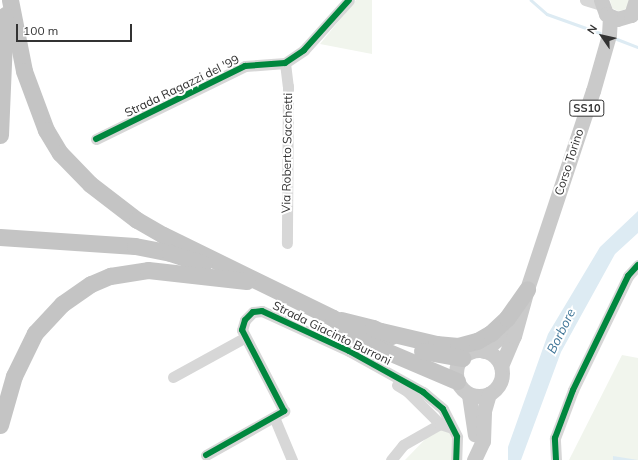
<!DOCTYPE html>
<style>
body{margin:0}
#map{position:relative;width:638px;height:460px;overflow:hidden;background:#fff;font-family:Mulish,sans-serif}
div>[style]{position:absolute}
.green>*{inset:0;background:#f1f5ed}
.water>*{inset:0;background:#ddebf3}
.stream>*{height:2.5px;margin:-1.25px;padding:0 1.25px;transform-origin:1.25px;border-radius:1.25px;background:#ddebf3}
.minor>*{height:11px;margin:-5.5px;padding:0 5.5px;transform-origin:5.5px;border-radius:5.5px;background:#d7d7d7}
.major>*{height:15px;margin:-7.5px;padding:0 7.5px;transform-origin:7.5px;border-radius:7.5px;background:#cacaca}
.major>.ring{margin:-7.5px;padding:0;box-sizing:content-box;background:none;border:15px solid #cacaca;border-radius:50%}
.highway>*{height:17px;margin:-8.5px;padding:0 8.5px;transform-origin:8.5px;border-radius:8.5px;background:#c4c4c4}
.cycleway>*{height:6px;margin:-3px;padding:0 3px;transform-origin:3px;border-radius:3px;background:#00873e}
span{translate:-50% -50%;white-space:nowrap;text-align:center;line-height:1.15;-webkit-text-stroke:4px #fff;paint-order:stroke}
.shield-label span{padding:1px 3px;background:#fff;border:1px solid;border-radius:3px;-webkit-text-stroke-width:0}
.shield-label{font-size:11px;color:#333;font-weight:700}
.street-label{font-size:12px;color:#333}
.water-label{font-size:13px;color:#3f7597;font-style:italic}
.north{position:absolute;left:582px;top:16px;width:40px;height:40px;-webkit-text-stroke:3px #fff;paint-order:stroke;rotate:304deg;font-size:11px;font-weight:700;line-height:16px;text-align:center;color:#333}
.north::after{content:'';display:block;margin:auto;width:14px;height:18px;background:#333;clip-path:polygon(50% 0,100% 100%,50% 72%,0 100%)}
.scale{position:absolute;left:16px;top:24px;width:116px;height:18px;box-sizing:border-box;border:2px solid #333;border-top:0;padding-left:5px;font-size:12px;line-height:14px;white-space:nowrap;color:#333;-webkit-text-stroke:3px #fff;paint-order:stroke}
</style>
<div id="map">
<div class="green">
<div style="clip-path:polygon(356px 0,372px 0,372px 54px,320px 44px)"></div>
<div style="clip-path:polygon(610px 0,629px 0,629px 5px,624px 10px,618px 11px,612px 8px)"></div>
<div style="clip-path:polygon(622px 355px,638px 358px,638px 460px,569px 460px)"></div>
<div style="clip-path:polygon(436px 428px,452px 428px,456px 460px,405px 460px)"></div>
</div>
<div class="water">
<div style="clip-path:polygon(638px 211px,638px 233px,615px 254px,561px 352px,521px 460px,508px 460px,508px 447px,548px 334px,600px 247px)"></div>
<div style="clip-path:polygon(613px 456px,638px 460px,613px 460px)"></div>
</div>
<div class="stream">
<div style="left:531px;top:0;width:21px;rotate:41deg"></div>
<div style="left:547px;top:14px;width:56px;rotate:19.7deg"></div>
<div style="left:617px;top:39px;width:22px;rotate:21deg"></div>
</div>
<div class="minor">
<div style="left:585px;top:0;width:17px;rotate:17deg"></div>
<div style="left:285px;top:63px;width:23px;rotate:83deg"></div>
<div style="left:288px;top:86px;width:157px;rotate:90.4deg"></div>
<div style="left:96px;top:139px;width:166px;rotate:-26.1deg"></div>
<div style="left:245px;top:66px;width:40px;rotate:-4.3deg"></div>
<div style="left:285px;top:63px;width:23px;rotate:-34deg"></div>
<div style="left:304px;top:50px;width:67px;rotate:-48deg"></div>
<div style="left:173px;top:377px;width:81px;rotate:-28.8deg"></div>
<div style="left:397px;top:385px;width:12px;rotate:31deg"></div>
<div style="left:407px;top:391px;width:47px;rotate:45deg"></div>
<div style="left:274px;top:417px;width:47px;rotate:67.3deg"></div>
<div style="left:206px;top:455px;width:90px;rotate:-29.4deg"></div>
<div style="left:284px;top:411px;width:91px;rotate:-117.4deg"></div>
<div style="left:242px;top:330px;width:10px;rotate:-73deg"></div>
<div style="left:245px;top:320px;width:11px;rotate:-45deg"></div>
<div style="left:253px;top:312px;width:9px;rotate:-6deg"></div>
<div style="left:262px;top:311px;width:96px;rotate:24.7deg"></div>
<div style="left:349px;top:351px;width:85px;rotate:29deg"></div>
<div style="left:423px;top:392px;width:26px;rotate:40deg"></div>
<div style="left:443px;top:409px;width:31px;rotate:63deg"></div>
<div style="left:457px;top:437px;width:23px;rotate:92deg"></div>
<div style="left:391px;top:460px;width:19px;rotate:-51deg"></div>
<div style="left:403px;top:445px;width:43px;rotate:-29.6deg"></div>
<div style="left:440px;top:424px;width:13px;rotate:18deg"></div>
<div style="left:556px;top:460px;width:22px;rotate:-93deg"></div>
<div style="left:555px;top:438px;width:51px;rotate:-69.4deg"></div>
<div style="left:573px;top:390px;width:127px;rotate:-64.2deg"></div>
<div style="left:628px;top:276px;width:15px;rotate:-48deg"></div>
</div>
<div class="major">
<div style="left:601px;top:0;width:15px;rotate:70deg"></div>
<div style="left:606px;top:14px;width:12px;rotate:24deg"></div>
<div style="left:617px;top:19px;width:15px;rotate:-16deg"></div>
<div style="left:631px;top:15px;width:16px;rotate:-72deg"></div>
<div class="ring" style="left:456px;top:350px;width:31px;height:31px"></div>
<div style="left:484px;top:351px;width:18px;rotate:-41deg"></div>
<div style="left:498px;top:339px;width:21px;rotate:-55deg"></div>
<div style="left:501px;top:366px;width:33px;rotate:-67deg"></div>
<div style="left:514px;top:336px;width:49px;rotate:-74.5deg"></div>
<div style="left:527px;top:289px;width:209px;rotate:-71.6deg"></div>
<div style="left:593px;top:91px;width:58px;rotate:-74.1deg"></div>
<div style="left:609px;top:35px;width:18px;rotate:-87deg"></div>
<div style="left:469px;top:395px;width:40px;rotate:81.5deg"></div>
<div style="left:474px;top:460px;width:21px;rotate:-65deg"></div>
<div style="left:483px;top:441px;width:30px;rotate:-88deg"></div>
<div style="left:484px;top:411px;width:18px;rotate:-74deg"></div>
</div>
<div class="highway">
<div style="left:10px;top:0;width:72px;rotate:78.8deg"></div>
<div style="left:24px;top:71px;width:63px;rotate:69.6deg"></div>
<div style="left:46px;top:130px;width:27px;rotate:59deg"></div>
<div style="left:60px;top:153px;width:43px;rotate:45.9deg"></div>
<div style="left:90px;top:184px;width:59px;rotate:37.5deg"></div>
<div style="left:137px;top:220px;width:30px;rotate:30deg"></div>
<div style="left:163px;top:235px;width:189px;rotate:26deg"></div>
<div style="left:333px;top:318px;width:40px;rotate:37deg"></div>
<div style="left:365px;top:342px;width:100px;rotate:23deg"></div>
<div style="left:0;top:135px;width:120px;rotate:-87.6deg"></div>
<div style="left:0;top:237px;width:135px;rotate:3.8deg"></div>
<div style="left:135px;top:246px;width:36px;rotate:11deg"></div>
<div style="left:170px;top:253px;width:35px;rotate:18deg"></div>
<div style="left:341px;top:320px;width:33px;rotate:14deg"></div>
<div style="left:373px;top:328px;width:20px;rotate:24deg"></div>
<div style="left:381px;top:331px;width:57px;rotate:13.3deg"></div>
<div style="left:436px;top:344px;width:22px;rotate:5deg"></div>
<div style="left:458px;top:346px;width:20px;rotate:-15deg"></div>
<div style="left:477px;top:341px;width:16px;rotate:-30deg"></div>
<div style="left:491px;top:333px;width:22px;rotate:-43deg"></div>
<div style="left:507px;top:318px;width:35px;rotate:-55deg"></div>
<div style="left:422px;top:351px;width:41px;rotate:9.9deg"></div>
<div style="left:0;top:425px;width:51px;rotate:-74.1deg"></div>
<div style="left:14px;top:376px;width:48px;rotate:-64deg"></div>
<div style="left:35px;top:333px;width:40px;rotate:-47deg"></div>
<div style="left:62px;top:304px;width:35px;rotate:-35deg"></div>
<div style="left:91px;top:284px;width:21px;rotate:-23deg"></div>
<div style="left:110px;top:276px;width:38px;rotate:-9deg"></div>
<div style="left:148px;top:270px;width:99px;rotate:6.4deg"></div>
</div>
<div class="cycleway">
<div style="left:96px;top:139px;width:166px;rotate:-26.1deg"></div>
<div style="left:245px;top:66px;width:40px;rotate:-4.3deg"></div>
<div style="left:285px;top:63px;width:23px;rotate:-34deg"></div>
<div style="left:304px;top:50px;width:67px;rotate:-48deg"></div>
<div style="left:206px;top:455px;width:90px;rotate:-29.4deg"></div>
<div style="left:284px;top:411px;width:91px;rotate:-117.4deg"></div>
<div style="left:242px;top:330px;width:10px;rotate:-73deg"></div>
<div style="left:245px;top:320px;width:11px;rotate:-45deg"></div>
<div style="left:253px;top:312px;width:9px;rotate:-6deg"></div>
<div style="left:262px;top:311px;width:96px;rotate:24.7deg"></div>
<div style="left:349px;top:351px;width:85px;rotate:29deg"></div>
<div style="left:423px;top:392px;width:26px;rotate:40deg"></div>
<div style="left:443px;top:409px;width:31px;rotate:63deg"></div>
<div style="left:457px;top:437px;width:23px;rotate:92deg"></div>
<div style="left:556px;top:460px;width:22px;rotate:-93deg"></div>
<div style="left:555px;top:438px;width:51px;rotate:-69.4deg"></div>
<div style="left:573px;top:390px;width:127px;rotate:-64.2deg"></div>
<div style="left:628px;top:276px;width:15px;rotate:-48deg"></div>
</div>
<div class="shield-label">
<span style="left:587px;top:108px">SS10</span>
</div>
<div class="street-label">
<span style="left:182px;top:86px;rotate:-26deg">Strada Ragazzi del '99</span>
<span style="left:287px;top:153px;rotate:-89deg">Via Roberto Sacchetti</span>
<span style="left:569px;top:162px;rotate:-72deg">Corso Torino</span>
<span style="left:332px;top:333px;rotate:26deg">Strada Giacinto Burroni</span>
</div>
<div class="water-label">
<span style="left:561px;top:331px;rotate:-64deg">Borbore</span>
</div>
<div class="north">N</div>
<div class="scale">100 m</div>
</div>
